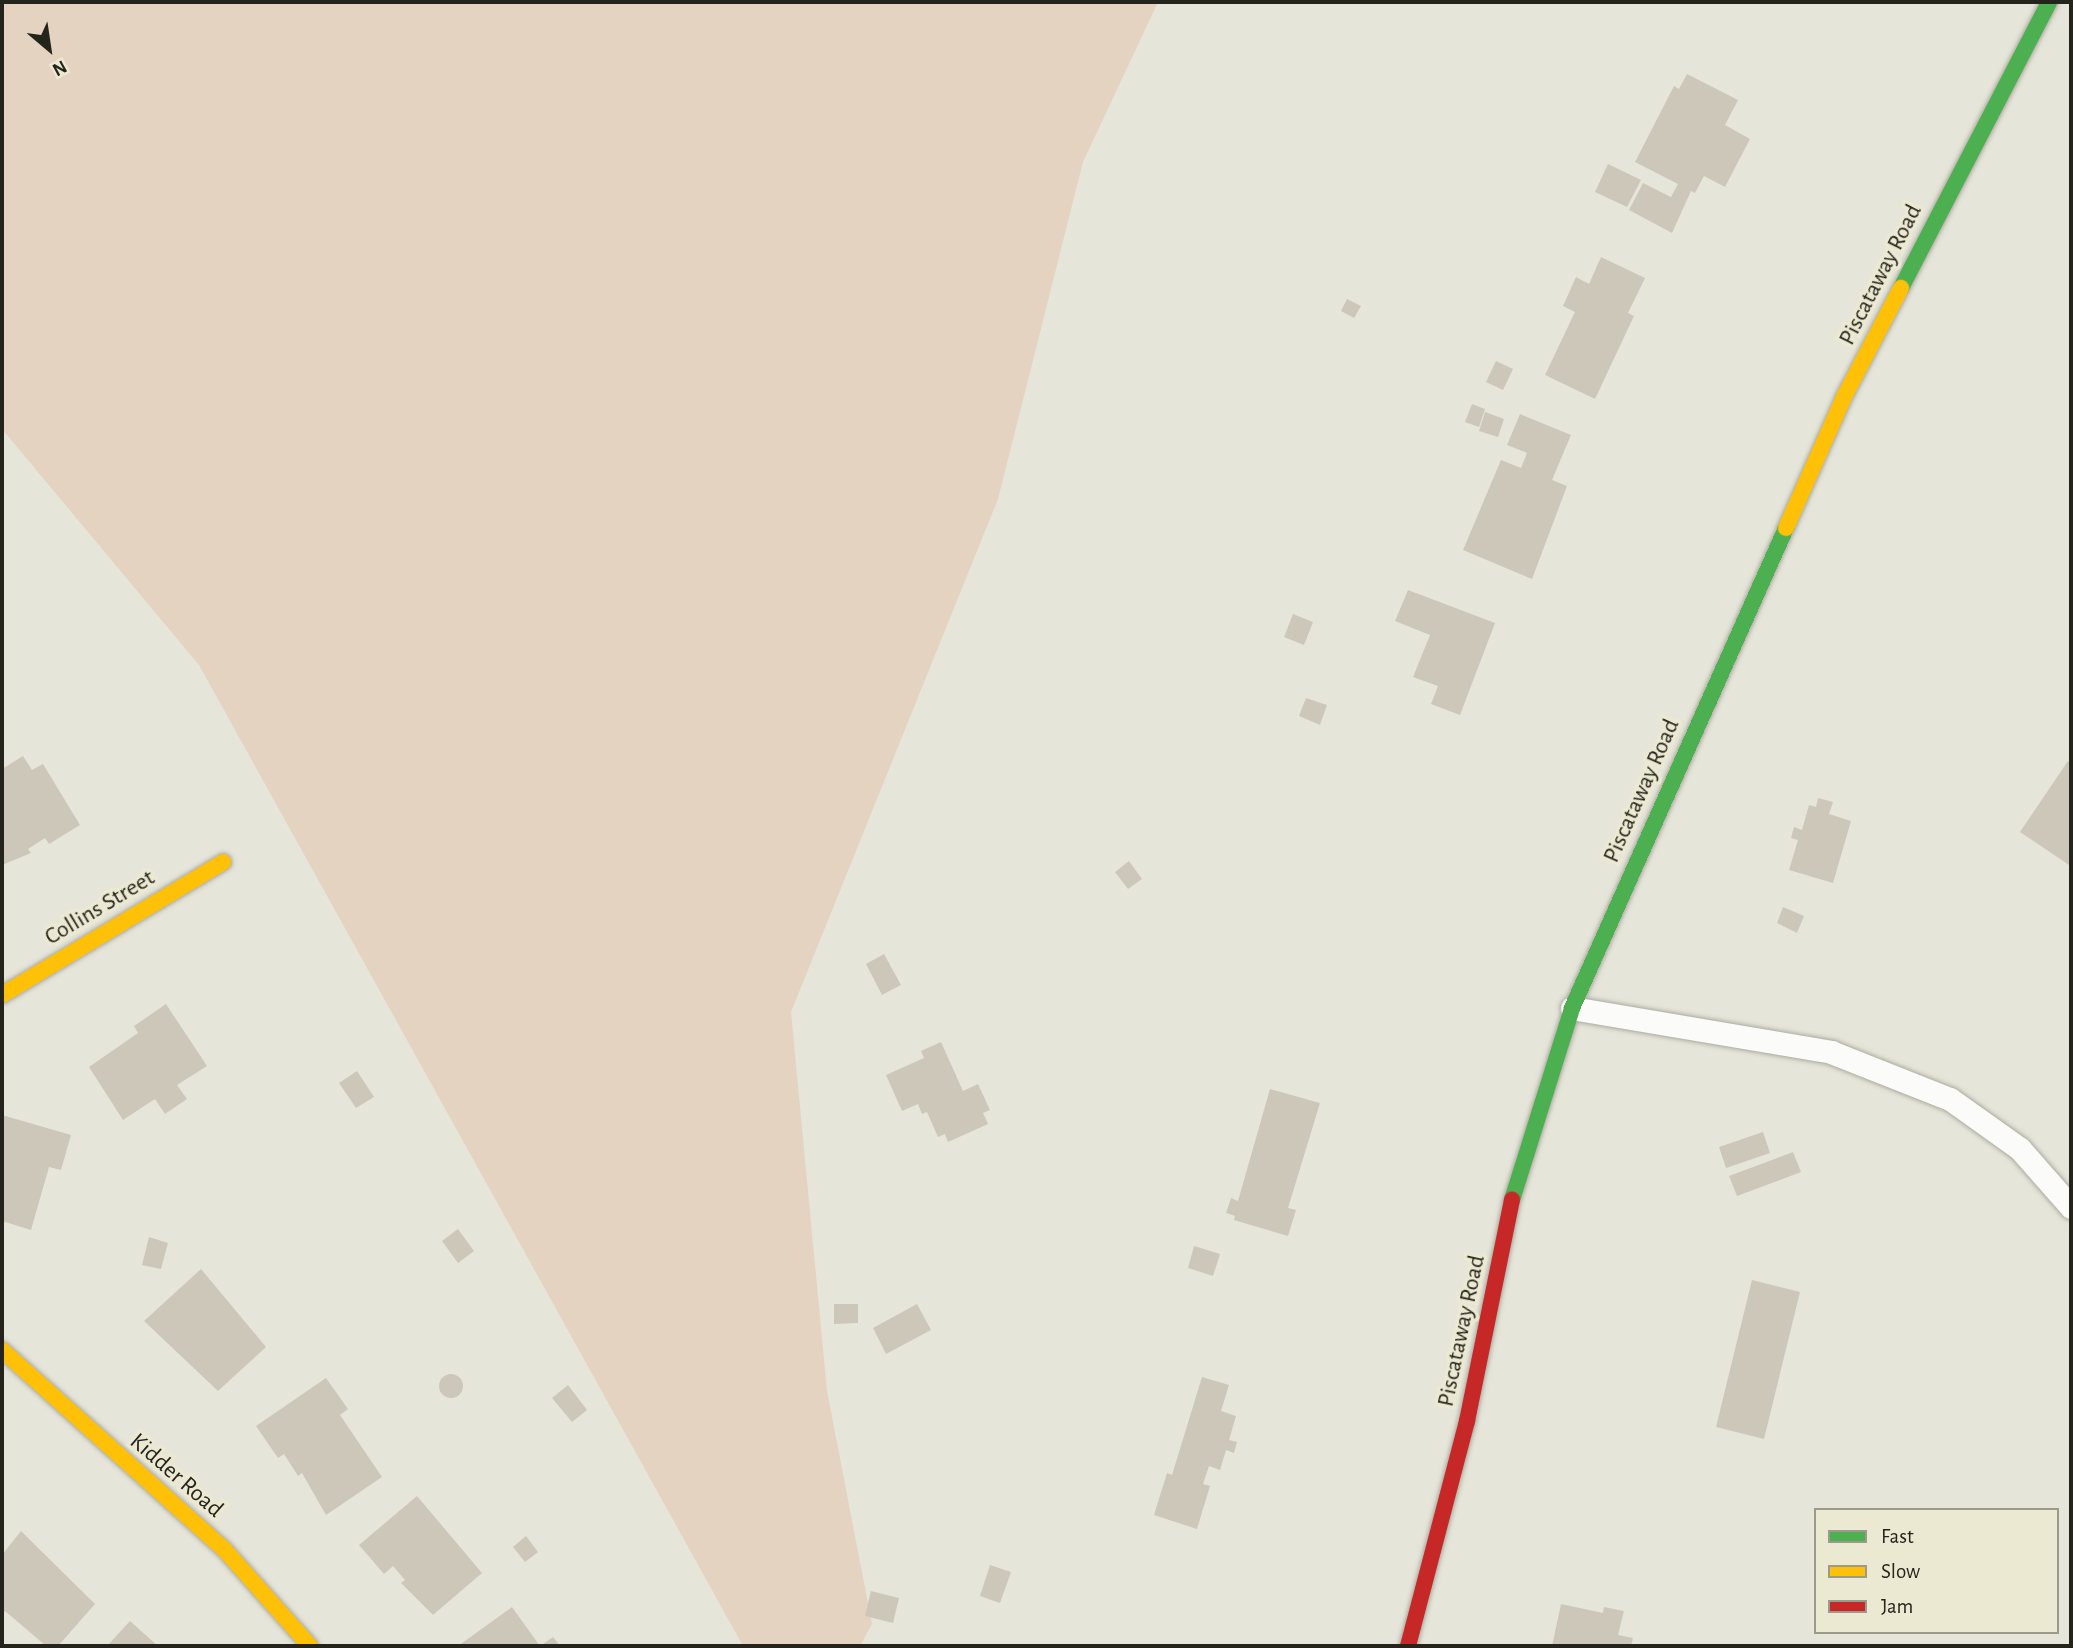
<!DOCTYPE html>
<style>
body{margin:0}
#map{position:relative;width:2073px;height:1648px;overflow:hidden;background:#e6e5d9;font-family:"Alegreya Sans",sans-serif}
div>[style]{position:absolute}
.green>*{inset:0;background:#e5d3c2}
.building>*{inset:0;background:#cdc7b9}
.round{border-radius:50%}
.roads{filter:drop-shadow(0 0 2px #acaba1) drop-shadow(0 0 2px #acaba1)}
.lane>*{height:23px;margin:-11.5px;padding:0 11.5px;transform-origin:11.5px;border-radius:11.5px;background:#fbfbf9}
.fast>*{height:16px;margin:-8px;padding:0 8px;transform-origin:8px;border-radius:8px;background:#4caf50}
.slow>*{height:16px;margin:-8px;padding:0 8px;transform-origin:8px;border-radius:8px;background:#ffc107}
.jam>*{height:16px;margin:-8px;padding:0 8px;transform-origin:8px;border-radius:8px;background:#c62828}
span{translate:-50% -50%;white-space:nowrap;text-align:center;line-height:1.15;-webkit-text-stroke:7px #ece9d3;paint-order:stroke}
.street-label{font-size:24px;color:#25241c}
.frame{position:absolute;inset:0;border:4px solid #25241c;pointer-events:none}
.legend{position:absolute;left:1814px;top:1508px;width:245px;height:126px;box-sizing:border-box;background:#ece9d3;border:2px solid #9c9a8a;margin:0;padding:9px 12px;list-style:none;font-size:21px;color:#25241c}
.legend li{display:flex;align-items:center;gap:14px;height:35px}
.legend b{width:35px;border:2px solid #9c9a8a}
.north{position:absolute;left:14px;top:14px;width:70px;height:70px;-webkit-text-stroke:5px #ece9d3;paint-order:stroke;rotate:151deg;font-size:19px;font-weight:700;line-height:28px;text-align:center;color:#25241c}
.north::after{content:'';display:block;margin:auto;width:24px;height:32px;background:#25241c;clip-path:polygon(50% 0,100% 100%,50% 72%,0 100%)}
</style>
<div id="map">
<div class="green">
<div style="clip-path:polygon(2px 2px,1158px 2px,1083px 162px,998px 499px,791px 1012px,827px 1391px,872px 1624px,860px 1646px,743px 1646px,199px 665px,2px 429px)"></div>
</div>
<div class="building">
<div style="clip-path:polygon(1687px 74px,1738px 100px,1725px 125px,1750px 139px,1725px 187px,1704px 176px,1695px 193px,1691px 191px,1672px 233px,1629px 210px,1643px 183px,1671px 197px,1678px 184px,1635px 162px,1674px 86px,1679px 89px)"></div>
<div style="clip-path:polygon(1608px 164px,1641px 180px,1627px 207px,1595px 192px)"></div>
<div style="clip-path:polygon(1601px 257px,1645px 278px,1628px 313px,1634px 316px,1595px 399px,1545px 375px,1575px 312px,1563px 306px,1576px 277px,1589px 284px)"></div>
<div style="clip-path:polygon(1347px 299px,1361px 306px,1354px 318px,1341px 311px)"></div>
<div style="clip-path:polygon(1496px 361px,1513px 369px,1503px 390px,1486px 382px)"></div>
<div style="clip-path:polygon(1472px 404px,1485px 409px,1479px 427px,1465px 422px)"></div>
<div style="clip-path:polygon(1485px 412px,1504px 419px,1498px 437px,1479px 431px)"></div>
<div style="clip-path:polygon(1520px 414px,1571px 435px,1552px 480px,1567px 486px,1532px 579px,1463px 550px,1501px 460px,1521px 468px,1527px 453px,1507px 445px)"></div>
<div style="clip-path:polygon(1408px 590px,1495px 623px,1460px 715px,1431px 704px,1438px 686px,1413px 677px,1430px 635px,1395px 621px)"></div>
<div style="clip-path:polygon(1293px 614px,1313px 622px,1304px 645px,1284px 637px)"></div>
<div style="clip-path:polygon(1306px 698px,1327px 705px,1320px 725px,1299px 716px)"></div>
<div style="clip-path:polygon(23px 756px,32px 770px,43px 764px,80px 825px,49px 844px,45px 838px,28px 849px,31px 853px,2px 865px,2px 769px)"></div>
<div style="clip-path:polygon(2068px 761px,2071px 764px,2069px 865px,2020px 832px)"></div>
<div style="clip-path:polygon(1818px 798px,1833px 802px,1829px 814px,1851px 821px,1833px 883px,1789px 870px,1798px 840px,1791px 838px,1794px 827px,1802px 830px,1809px 805px,1816px 807px)"></div>
<div style="clip-path:polygon(1129px 861px,1142px 879px,1128px 889px,1115px 872px)"></div>
<div style="clip-path:polygon(1783px 907px,1804px 916px,1797px 933px,1777px 923px)"></div>
<div style="clip-path:polygon(884px 954px,901px 985px,882px 995px,866px 964px)"></div>
<div style="clip-path:polygon(166px 1004px,207px 1066px,177px 1085px,187px 1099px,165px 1114px,155px 1099px,123px 1120px,89px 1067px,138px 1033px,134px 1026px)"></div>
<div style="clip-path:polygon(941px 1042px,963px 1091px,978px 1084px,990px 1110px,983px 1113px,988px 1124px,948px 1142px,945px 1134px,938px 1137px,927px 1112px,922px 1114px,918px 1104px,902px 1111px,886px 1075px,924px 1058px,921px 1051px)"></div>
<div style="clip-path:polygon(357px 1071px,374px 1097px,356px 1108px,339px 1083px)"></div>
<div style="clip-path:polygon(1270px 1089px,1320px 1103px,1288px 1208px,1296px 1210px,1288px 1236px,1234px 1220px,1235px 1216px,1226px 1213px,1231px 1198px,1238px 1201px)"></div>
<div style="clip-path:polygon(2px 1115px,71px 1135px,61px 1170px,49px 1167px,31px 1230px,2px 1221px)"></div>
<div style="clip-path:polygon(1763px 1132px,1770px 1153px,1726px 1168px,1719px 1147px)"></div>
<div style="clip-path:polygon(1793px 1152px,1801px 1172px,1737px 1196px,1729px 1176px)"></div>
<div style="clip-path:polygon(458px 1229px,474px 1251px,458px 1263px,442px 1241px)"></div>
<div style="clip-path:polygon(149px 1237px,168px 1243px,161px 1269px,142px 1265px)"></div>
<div style="clip-path:polygon(1194px 1246px,1220px 1254px,1213px 1276px,1188px 1268px)"></div>
<div style="clip-path:polygon(201px 1269px,266px 1347px,218px 1391px,144px 1321px)"></div>
<div style="clip-path:polygon(1752px 1280px,1800px 1292px,1764px 1439px,1716px 1427px)"></div>
<div style="clip-path:polygon(834px 1304px,858px 1304px,858px 1323px,834px 1324px)"></div>
<div style="clip-path:polygon(917px 1304px,931px 1330px,886px 1354px,873px 1328px)"></div>
<div class="round" style="left:439px;top:1374px;width:24px;height:24px"></div>
<div style="clip-path:polygon(1202px 1377px,1229px 1385px,1221px 1411px,1236px 1416px,1229px 1440px,1237px 1442px,1234px 1453px,1226px 1450px,1220px 1470px,1209px 1466px,1203px 1484px,1210px 1486px,1197px 1529px,1154px 1515px,1167px 1473px,1172px 1475px)"></div>
<div style="clip-path:polygon(326px 1378px,348px 1409px,340px 1415px,382px 1477px,326px 1515px,302px 1473px,298px 1476px,284px 1454px,278px 1458px,256px 1426px)"></div>
<div style="clip-path:polygon(568px 1385px,587px 1410px,572px 1422px,552px 1398px)"></div>
<div style="clip-path:polygon(417px 1496px,482px 1573px,433px 1615px,401px 1583px,405px 1580px,393px 1566px,384px 1574px,359px 1545px)"></div>
<div style="clip-path:polygon(21px 1531px,95px 1604px,58px 1646px,46px 1646px,5px 1611px,2px 1615px,2px 1555px)"></div>
<div style="clip-path:polygon(526px 1536px,538px 1552px,525px 1562px,513px 1547px)"></div>
<div style="clip-path:polygon(990px 1565px,1011px 1572px,1000px 1603px,980px 1596px)"></div>
<div style="clip-path:polygon(871px 1591px,899px 1598px,893px 1623px,865px 1616px)"></div>
<div style="clip-path:polygon(1561px 1604px,1603px 1613px,1604px 1607px,1624px 1611px,1618px 1635px,1633px 1638px,1631px 1646px,1552px 1646px)"></div>
<div style="clip-path:polygon(512px 1607px,540px 1646px,458px 1646px)"></div>
<div style="clip-path:polygon(130px 1621px,158px 1646px,107px 1646px)"></div>
<div style="clip-path:polygon(553px 1637px,560px 1646px,540px 1646px)"></div>
</div>
<div class="roads">
<div class="lane">
<div style="left:1572px;top:1008px;width:263px;rotate:9.6deg"></div>
<div style="left:1831px;top:1052px;width:128px;rotate:21.6deg"></div>
<div style="left:1950px;top:1099px;width:86px;rotate:35.5deg"></div>
<div style="left:2020px;top:1149px;width:77px;rotate:48.7deg"></div>
</div>
<div class="fast">
<div style="left:1901px;top:288px;width:322px;rotate:-62.6deg"></div>
<div style="left:1512px;top:1200px;width:201px;rotate:-72.6deg"></div>
<div style="left:1572px;top:1008px;width:526px;rotate:-65.97deg"></div>
</div>
<div class="slow">
<div style="left:1786px;top:528px;width:145px;rotate:-66.1deg"></div>
<div style="left:1845px;top:395px;width:121px;rotate:-62.4deg"></div>
<div style="left:2px;top:995px;width:258px;rotate:-31deg"></div>
<div style="left:2px;top:1350px;width:297px;rotate:41.9deg"></div>
<div style="left:223px;top:1548px;width:131px;rotate:48.4deg"></div>
</div>
<div class="jam">
<div style="left:1408px;top:1646px;width:233px;rotate:-75.3deg"></div>
<div style="left:1467px;top:1421px;width:226px;rotate:-78.5deg"></div>
</div>
</div>
<div class="street-label">
<span style="left:1881px;top:275px;rotate:-63deg">Piscataway Road</span>
<span style="left:1642px;top:791px;rotate:-66deg">Piscataway Road</span>
<span style="left:100px;top:908px;rotate:-31deg">Collins Street</span>
<span style="left:1462px;top:1331px;rotate:-78deg">Piscataway Road</span>
<span style="left:176px;top:1476px;rotate:41deg">Kidder Road</span>
</div>
<div class="frame"></div>
<ul class="legend">
<li><b style="height:9px;background:#4caf50"></b>Fast</li>
<li><b style="height:9px;background:#ffc107"></b>Slow</li>
<li><b style="height:9px;background:#c62828"></b>Jam</li>
</ul>
<div class="north">N</div>
</div>
